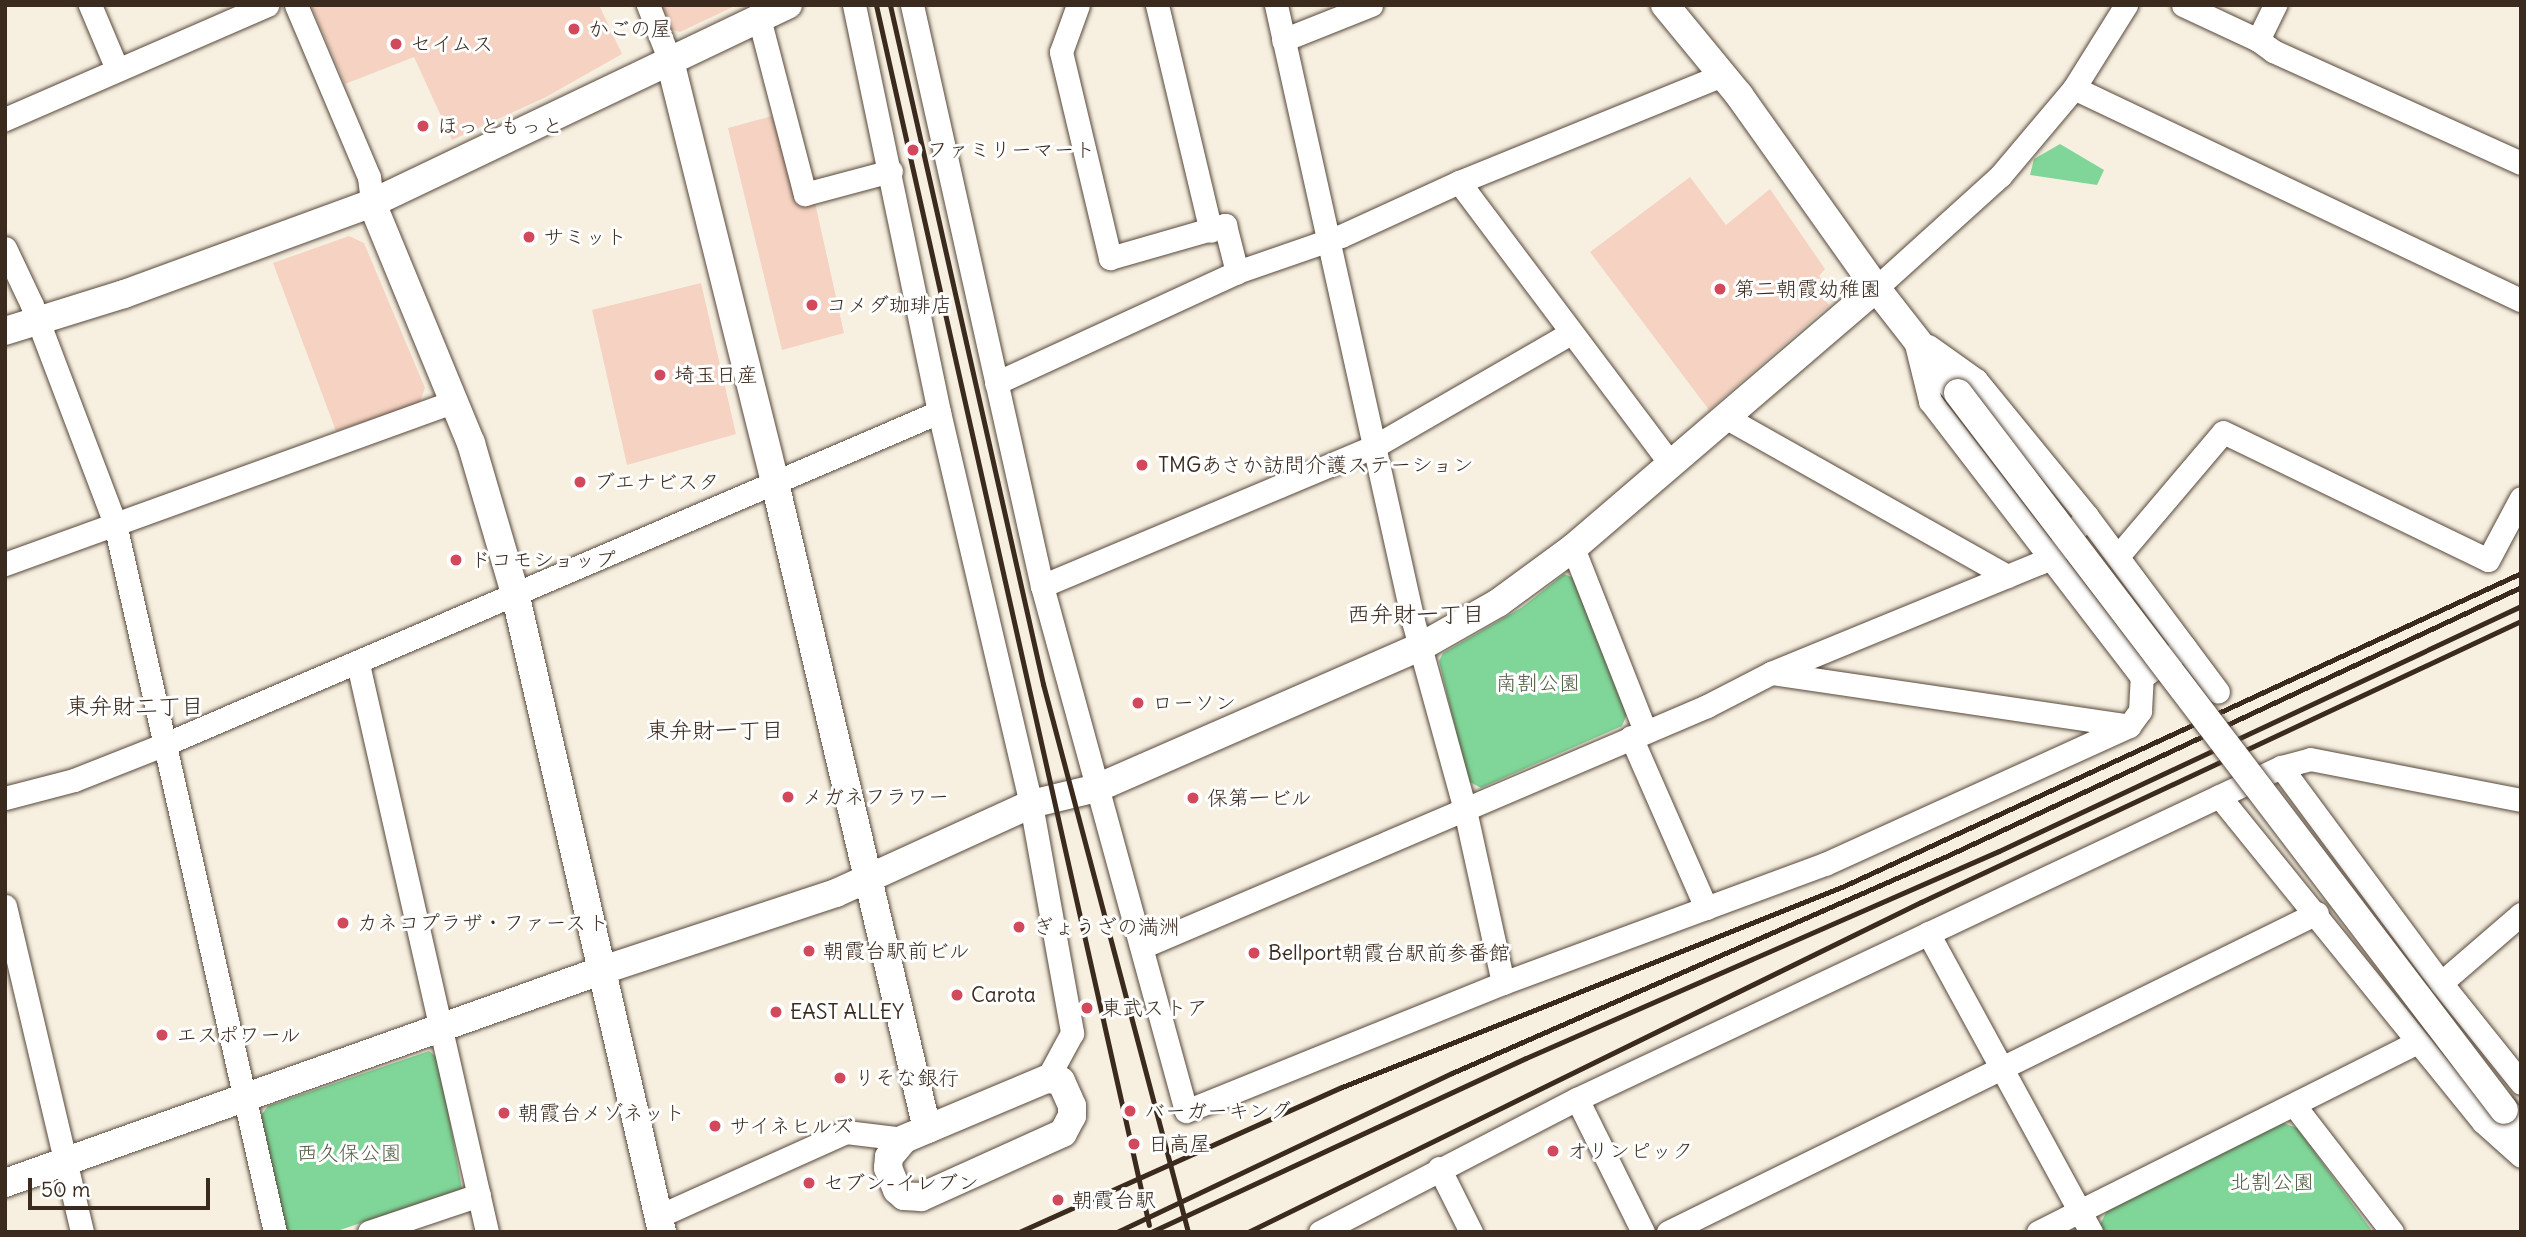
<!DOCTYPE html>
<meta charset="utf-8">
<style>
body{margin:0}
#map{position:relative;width:2526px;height:1237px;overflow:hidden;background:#f7f0e1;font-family:Delius,"Klee One",sans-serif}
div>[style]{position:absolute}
.built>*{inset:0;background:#f5d2c2}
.green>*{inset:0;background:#80d699}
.roads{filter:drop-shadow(0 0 2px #57483b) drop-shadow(0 0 2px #57483b)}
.minor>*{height:23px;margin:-11.5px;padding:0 11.5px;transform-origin:11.5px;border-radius:11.5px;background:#fff}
.tertiary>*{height:28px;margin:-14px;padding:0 14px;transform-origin:14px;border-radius:14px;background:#fff}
.rail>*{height:5px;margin:-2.5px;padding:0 2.5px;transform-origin:2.5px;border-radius:2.5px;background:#3b2a1e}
.bridges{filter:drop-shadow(0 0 2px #57483b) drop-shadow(0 0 2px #57483b)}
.tertiary-bridge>*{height:28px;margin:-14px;padding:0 14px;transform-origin:14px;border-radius:14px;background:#fff}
.dots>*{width:19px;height:19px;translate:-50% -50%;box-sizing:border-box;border:4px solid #fff;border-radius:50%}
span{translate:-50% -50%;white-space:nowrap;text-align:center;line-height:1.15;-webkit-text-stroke:6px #fff;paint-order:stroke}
.poi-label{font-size:21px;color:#3b2a1e}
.left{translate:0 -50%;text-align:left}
.park-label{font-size:21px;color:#505e43}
.neighbourhood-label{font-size:23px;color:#3b2a1e}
.frame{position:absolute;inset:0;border:7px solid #3b2a1e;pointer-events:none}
.scale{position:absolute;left:28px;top:1178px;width:182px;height:32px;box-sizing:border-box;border:4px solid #3b2a1e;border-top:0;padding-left:9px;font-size:21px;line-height:24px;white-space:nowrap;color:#3b2a1e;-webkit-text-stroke:5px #fff;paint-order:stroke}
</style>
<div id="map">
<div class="built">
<div style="clip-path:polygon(599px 5px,622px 54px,546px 97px,452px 140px,414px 57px,345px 84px,312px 7px)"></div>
<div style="clip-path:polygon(657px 5px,737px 5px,680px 32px,668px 28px)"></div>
<div style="clip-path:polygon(772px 116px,799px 203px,814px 198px,844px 333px,782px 350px,728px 128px)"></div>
<div style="clip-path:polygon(1690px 177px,1726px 225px,1770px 189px,1825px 269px,1819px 276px,1824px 283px,1820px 294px,1829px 305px,1709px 410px,1590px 252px)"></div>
<div style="clip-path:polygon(349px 236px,364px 243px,425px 388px,419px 404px,336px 431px,273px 263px)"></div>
<div style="clip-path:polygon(701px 283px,736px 434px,627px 465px,592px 310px)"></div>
</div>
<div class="green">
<div style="clip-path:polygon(2060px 144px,2104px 170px,2097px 185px,2030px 175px,2034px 159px)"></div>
<div style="clip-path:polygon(1564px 574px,1574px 578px,1628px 712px,1622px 726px,1481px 788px,1468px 781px,1439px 661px,1443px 653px,1521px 608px)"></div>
<div style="clip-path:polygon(429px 1051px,439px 1059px,462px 1189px,334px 1232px,285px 1232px,259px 1118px,268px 1106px)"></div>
<div style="clip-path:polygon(2281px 1122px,2297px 1128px,2373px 1232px,2104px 1232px,2100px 1224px,2108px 1209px)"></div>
</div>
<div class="roads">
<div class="minor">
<div style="left:90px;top:5px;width:69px;rotate:67.1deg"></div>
<div style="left:296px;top:5px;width:187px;rotate:67deg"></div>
<div style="left:369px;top:177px;width:26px;rotate:83deg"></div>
<div style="left:648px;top:5px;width:60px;rotate:68.6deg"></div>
<div style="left:854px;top:5px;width:416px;rotate:78.2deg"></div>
<div style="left:939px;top:412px;width:403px;rotate:76.8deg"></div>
<div style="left:1031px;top:804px;width:233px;rotate:79.8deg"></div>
<div style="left:1072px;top:1033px;width:52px;rotate:118.5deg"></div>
<div style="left:912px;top:5px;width:595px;rotate:77.39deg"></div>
<div style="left:1042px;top:586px;width:544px;rotate:74.66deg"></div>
<div style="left:1186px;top:1111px;width:342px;rotate:-22deg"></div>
<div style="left:1503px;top:983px;width:343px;rotate:-20.3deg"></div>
<div style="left:1825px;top:864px;width:334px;rotate:-24.4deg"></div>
<div style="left:2129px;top:726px;width:19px;rotate:-54deg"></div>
<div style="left:2140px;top:711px;width:34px;rotate:-87deg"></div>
<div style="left:2142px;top:677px;width:52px;rotate:-34.9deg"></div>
<div style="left:1078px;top:5px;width:50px;rotate:109.9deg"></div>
<div style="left:1061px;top:52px;width:212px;rotate:76.6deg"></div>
<div style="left:1110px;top:258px;width:120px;rotate:-16deg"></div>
<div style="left:1225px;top:225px;width:49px;rotate:75.7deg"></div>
<div style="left:1157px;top:5px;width:232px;rotate:76.6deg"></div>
<div style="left:1276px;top:5px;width:631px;rotate:77.46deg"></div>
<div style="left:1413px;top:621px;width:196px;rotate:74.6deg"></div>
<div style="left:1465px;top:810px;width:177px;rotate:77.6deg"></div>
<div style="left:2183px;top:5px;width:83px;rotate:25deg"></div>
<div style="left:2258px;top:40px;width:19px;rotate:36deg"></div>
<div style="left:2273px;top:51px;width:272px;rotate:24.3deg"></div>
<div style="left:759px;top:18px;width:182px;rotate:75.4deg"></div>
<div style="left:805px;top:194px;width:89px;rotate:-15deg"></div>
<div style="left:1283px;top:40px;width:95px;rotate:-21.7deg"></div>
<div style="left:2258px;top:40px;width:39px;rotate:-64deg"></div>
<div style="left:2074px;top:88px;width:495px;rotate:25.4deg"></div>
<div style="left:5px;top:119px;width:286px;rotate:-23.5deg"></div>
<div style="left:1459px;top:182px;width:353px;rotate:53.1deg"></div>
<div style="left:5px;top:248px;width:63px;rotate:64.7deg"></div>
<div style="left:32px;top:305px;width:234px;rotate:69.2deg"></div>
<div style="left:115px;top:524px;width:726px;rotate:77.27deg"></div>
<div style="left:1876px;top:288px;width:167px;rotate:-42.1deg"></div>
<div style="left:2000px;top:176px;width:115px;rotate:-49.9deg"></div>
<div style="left:2074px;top:88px;width:98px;rotate:-57.9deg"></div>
<div style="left:1915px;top:340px;width:63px;rotate:76.2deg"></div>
<div style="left:1930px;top:401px;width:348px;rotate:52.5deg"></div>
<div style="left:1928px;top:346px;width:59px;rotate:35.3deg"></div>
<div style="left:1976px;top:380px;width:176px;rotate:50.8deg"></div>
<div style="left:2087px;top:516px;width:219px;rotate:53.3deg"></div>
<div style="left:996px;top:383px;width:265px;rotate:-24.7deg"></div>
<div style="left:1237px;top:272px;width:110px;rotate:-19.1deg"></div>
<div style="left:1341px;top:236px;width:130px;rotate:-24.6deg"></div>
<div style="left:1459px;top:182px;width:285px;rotate:-22.1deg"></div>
<div style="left:1725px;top:417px;width:324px;rotate:29.4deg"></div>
<div style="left:1573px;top:548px;width:197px;rotate:68.5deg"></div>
<div style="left:2118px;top:556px;width:162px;rotate:-49.7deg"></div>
<div style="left:2223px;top:432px;width:294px;rotate:25.8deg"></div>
<div style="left:2488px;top:560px;width:70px;rotate:-62deg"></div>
<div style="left:5px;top:564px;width:479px;rotate:-19.9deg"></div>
<div style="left:1042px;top:586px;width:361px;rotate:-22.8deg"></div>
<div style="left:1375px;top:446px;width:226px;rotate:-30deg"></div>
<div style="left:358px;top:664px;width:582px;rotate:77.2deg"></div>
<div style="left:1772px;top:673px;width:361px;rotate:8.4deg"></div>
<div style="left:1631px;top:737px;width:187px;rotate:66.3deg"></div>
<div style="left:2281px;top:767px;width:269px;rotate:53.5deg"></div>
<div style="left:2441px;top:983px;width:128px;rotate:51.3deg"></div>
<div style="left:2219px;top:796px;width:419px;rotate:51deg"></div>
<div style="left:2483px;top:1122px;width:51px;rotate:41.8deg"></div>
<div style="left:5px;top:798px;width:71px;rotate:-14.6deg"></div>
<div style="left:74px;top:780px;width:96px;rotate:-21.5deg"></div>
<div style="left:163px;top:745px;width:844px;rotate:-23.23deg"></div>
<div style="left:5px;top:906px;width:335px;rotate:76.7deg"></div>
<div style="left:1928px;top:933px;width:341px;rotate:61.4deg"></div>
<div style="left:1142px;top:947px;width:614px;rotate:-23.1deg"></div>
<div style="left:1707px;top:706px;width:72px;rotate:-27.3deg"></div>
<div style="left:1771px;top:673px;width:290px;rotate:-22.3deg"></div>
<div style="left:2039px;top:563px;width:13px;rotate:-23deg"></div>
<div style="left:2051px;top:558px;width:55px;rotate:-49.4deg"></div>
<div style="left:2441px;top:983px;width:106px;rotate:-40.8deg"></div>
<div style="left:1577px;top:1099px;width:148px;rotate:63.6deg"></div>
<div style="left:2294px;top:1105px;width:160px;rotate:52.3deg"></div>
<div style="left:1439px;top:1168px;width:72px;rotate:63.4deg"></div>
<div style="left:659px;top:1216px;width:205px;rotate:-24.2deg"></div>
<div style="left:846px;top:1132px;width:58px;rotate:6.9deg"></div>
<div style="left:369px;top:1232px;width:116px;rotate:-18.6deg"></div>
<div style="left:1320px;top:1232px;width:289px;rotate:-27.4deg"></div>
<div style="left:1577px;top:1099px;width:778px;rotate:-25.25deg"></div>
<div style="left:2281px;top:767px;width:30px;rotate:-15deg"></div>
<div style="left:2310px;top:759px;width:215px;rotate:11deg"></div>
<div style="left:1668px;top:1232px;width:723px;rotate:-26.18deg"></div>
<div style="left:2038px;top:1232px;width:424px;rotate:-26.6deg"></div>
</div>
<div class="tertiary">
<div style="left:1665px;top:5px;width:117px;rotate:50.6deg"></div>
<div style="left:1739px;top:95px;width:237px;rotate:54.6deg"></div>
<div style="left:1876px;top:288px;width:133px;rotate:52deg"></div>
<div style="left:670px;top:61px;width:435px;rotate:76deg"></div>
<div style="left:775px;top:483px;width:664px;rotate:76.76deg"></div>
<div style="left:372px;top:203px;width:260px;rotate:67.6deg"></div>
<div style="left:471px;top:443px;width:156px;rotate:73.7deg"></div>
<div style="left:515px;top:593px;width:656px;rotate:77.04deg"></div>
<div style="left:5px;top:331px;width:125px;rotate:-17.3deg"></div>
<div style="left:124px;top:294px;width:264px;rotate:-20.1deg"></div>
<div style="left:372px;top:203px;width:461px;rotate:-25.5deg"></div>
<div style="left:1047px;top:1079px;width:14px;rotate:8deg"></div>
<div style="left:1061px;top:1081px;width:27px;rotate:66deg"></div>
<div style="left:1072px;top:1106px;width:10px;rotate:90deg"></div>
<div style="left:1072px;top:1116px;width:19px;rotate:118deg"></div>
<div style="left:1063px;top:1133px;width:156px;rotate:155.7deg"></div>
<div style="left:921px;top:1197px;width:17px;rotate:-177deg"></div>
<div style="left:904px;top:1196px;width:9px;rotate:-139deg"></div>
<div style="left:897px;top:1190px;width:24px;rotate:-112deg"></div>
<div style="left:888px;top:1168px;width:11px;rotate:-85deg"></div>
<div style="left:889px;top:1157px;width:23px;rotate:-50deg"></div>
<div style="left:904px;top:1139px;width:155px;rotate:-22.8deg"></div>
<div style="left:2504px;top:1110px;width:26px;rotate:50deg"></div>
<div style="left:5px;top:1183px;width:635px;rotate:-19.61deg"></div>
<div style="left:603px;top:970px;width:245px;rotate:-18.3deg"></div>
<div style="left:836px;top:893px;width:214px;rotate:-24.5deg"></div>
<div style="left:1031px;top:804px;width:68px;rotate:-13.6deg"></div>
<div style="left:1097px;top:788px;width:355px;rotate:-23.6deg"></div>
<div style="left:1422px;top:646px;width:87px;rotate:-29.5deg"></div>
<div style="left:1498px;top:603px;width:93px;rotate:-36.3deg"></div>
<div style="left:1573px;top:548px;width:399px;rotate:-40.6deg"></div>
</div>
</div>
<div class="rail">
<div style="left:876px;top:5px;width:1250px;rotate:77.39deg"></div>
<div style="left:890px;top:5px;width:696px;rotate:77.3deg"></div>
<div style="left:1043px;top:684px;width:567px;rotate:75.18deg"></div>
<div style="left:1019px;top:1232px;width:354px;rotate:-24.2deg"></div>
<div style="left:1342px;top:1087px;width:541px;rotate:-21.82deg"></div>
<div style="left:1844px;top:886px;width:746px;rotate:-24.81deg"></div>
<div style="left:1117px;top:1232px;width:371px;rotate:-25.4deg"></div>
<div style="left:1452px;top:1073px;width:543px;rotate:-23.68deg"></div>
<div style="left:1949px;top:855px;width:632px;rotate:-25.1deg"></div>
<div style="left:1151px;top:1232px;width:413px;rotate:-24.9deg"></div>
<div style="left:1526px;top:1058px;width:516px;rotate:-23.64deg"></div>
<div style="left:1999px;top:851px;width:577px;rotate:-25.14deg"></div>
<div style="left:1248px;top:1232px;width:750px;rotate:-26.12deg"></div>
<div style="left:1921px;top:902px;width:663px;rotate:-25.1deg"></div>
</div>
<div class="bridges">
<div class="tertiary-bridge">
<div style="left:1958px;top:393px;width:901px;rotate:52.71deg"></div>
</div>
</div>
<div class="dots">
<div style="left:574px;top:29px;background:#d1495b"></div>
<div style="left:396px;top:44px;background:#d1495b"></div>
<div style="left:423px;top:126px;background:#d1495b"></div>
<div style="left:913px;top:150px;background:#d1495b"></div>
<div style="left:529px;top:237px;background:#d1495b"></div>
<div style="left:1720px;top:289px;background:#d1495b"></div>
<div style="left:812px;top:305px;background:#d1495b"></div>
<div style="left:660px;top:375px;background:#d1495b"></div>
<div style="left:1142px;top:465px;background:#d1495b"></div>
<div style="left:580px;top:482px;background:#d1495b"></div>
<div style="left:456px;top:560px;background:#d1495b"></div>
<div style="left:1138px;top:703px;background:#d1495b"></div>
<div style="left:788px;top:797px;background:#d1495b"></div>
<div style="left:1193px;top:798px;background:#d1495b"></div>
<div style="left:343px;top:923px;background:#d1495b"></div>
<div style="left:1019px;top:927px;background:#d1495b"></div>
<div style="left:809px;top:951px;background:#d1495b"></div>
<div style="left:1254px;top:953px;background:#d1495b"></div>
<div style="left:957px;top:995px;background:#d1495b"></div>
<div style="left:1087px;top:1008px;background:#d1495b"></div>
<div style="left:776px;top:1012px;background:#d1495b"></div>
<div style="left:162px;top:1035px;background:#d1495b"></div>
<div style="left:840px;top:1078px;background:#d1495b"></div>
<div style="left:1130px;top:1111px;background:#d1495b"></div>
<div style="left:504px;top:1113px;background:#d1495b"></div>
<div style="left:715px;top:1126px;background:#d1495b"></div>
<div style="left:1134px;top:1144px;background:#d1495b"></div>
<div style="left:1553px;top:1151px;background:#d1495b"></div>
<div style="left:809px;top:1183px;background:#d1495b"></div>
<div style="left:1058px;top:1200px;background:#d1495b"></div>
</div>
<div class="poi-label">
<span class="left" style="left:588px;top:29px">かごの屋</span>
<span class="left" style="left:410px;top:44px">セイムス</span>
<span class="left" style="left:437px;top:126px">ほっともっと</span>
<span class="left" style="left:927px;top:150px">ファミリーマート</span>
<span class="left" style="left:543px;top:237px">サミット</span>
<span class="left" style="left:1734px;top:289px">第二朝霞幼稚園</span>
<span class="left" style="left:826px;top:305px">コメダ珈琲店</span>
<span class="left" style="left:674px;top:375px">埼玉日産</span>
<span class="left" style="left:1158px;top:465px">TMGあさか訪問介護ステーション</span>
<span class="left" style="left:594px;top:482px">ブエナビスタ</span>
<span class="left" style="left:470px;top:560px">ドコモショップ</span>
<span class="left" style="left:1152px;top:703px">ローソン</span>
<span class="left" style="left:802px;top:797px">メガネフラワー</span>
<span class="left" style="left:1207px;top:798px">保第一ビル</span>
<span class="left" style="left:357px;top:923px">カネコプラザ・ファースト</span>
<span class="left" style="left:1033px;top:927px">ぎょうざの満洲</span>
<span class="left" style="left:823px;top:951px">朝霞台駅前ビル</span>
<span class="left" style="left:1268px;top:953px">Bellport朝霞台駅前参番館</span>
<span class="left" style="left:971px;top:995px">Carota</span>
<span class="left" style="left:1101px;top:1008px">東武ストア</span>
<span class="left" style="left:790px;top:1012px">EAST ALLEY</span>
<span class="left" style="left:176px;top:1035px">エスポワール</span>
<span class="left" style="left:854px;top:1078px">りそな銀行</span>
<span class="left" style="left:1144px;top:1111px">バーガーキング</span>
<span class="left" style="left:518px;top:1113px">朝霞台メゾネット</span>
<span class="left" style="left:729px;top:1126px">サイネヒルズ</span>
<span class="left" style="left:1148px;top:1144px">日高屋</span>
<span class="left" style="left:1567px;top:1151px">オリンピック</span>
<span class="left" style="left:823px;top:1183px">セブン-イレブン</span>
<span class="left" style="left:1072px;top:1200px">朝霞台駅</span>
</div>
<div class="park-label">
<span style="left:1538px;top:683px">南割公園</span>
<span style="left:349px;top:1153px">西久保公園</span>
<span style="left:2272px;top:1182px">北割公園</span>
</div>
<div class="neighbourhood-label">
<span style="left:1416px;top:614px">西弁財一丁目</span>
<span style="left:135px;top:706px">東弁財二丁目</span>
<span style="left:715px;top:730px">東弁財一丁目</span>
</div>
<div class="frame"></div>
<div class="scale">50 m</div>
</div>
